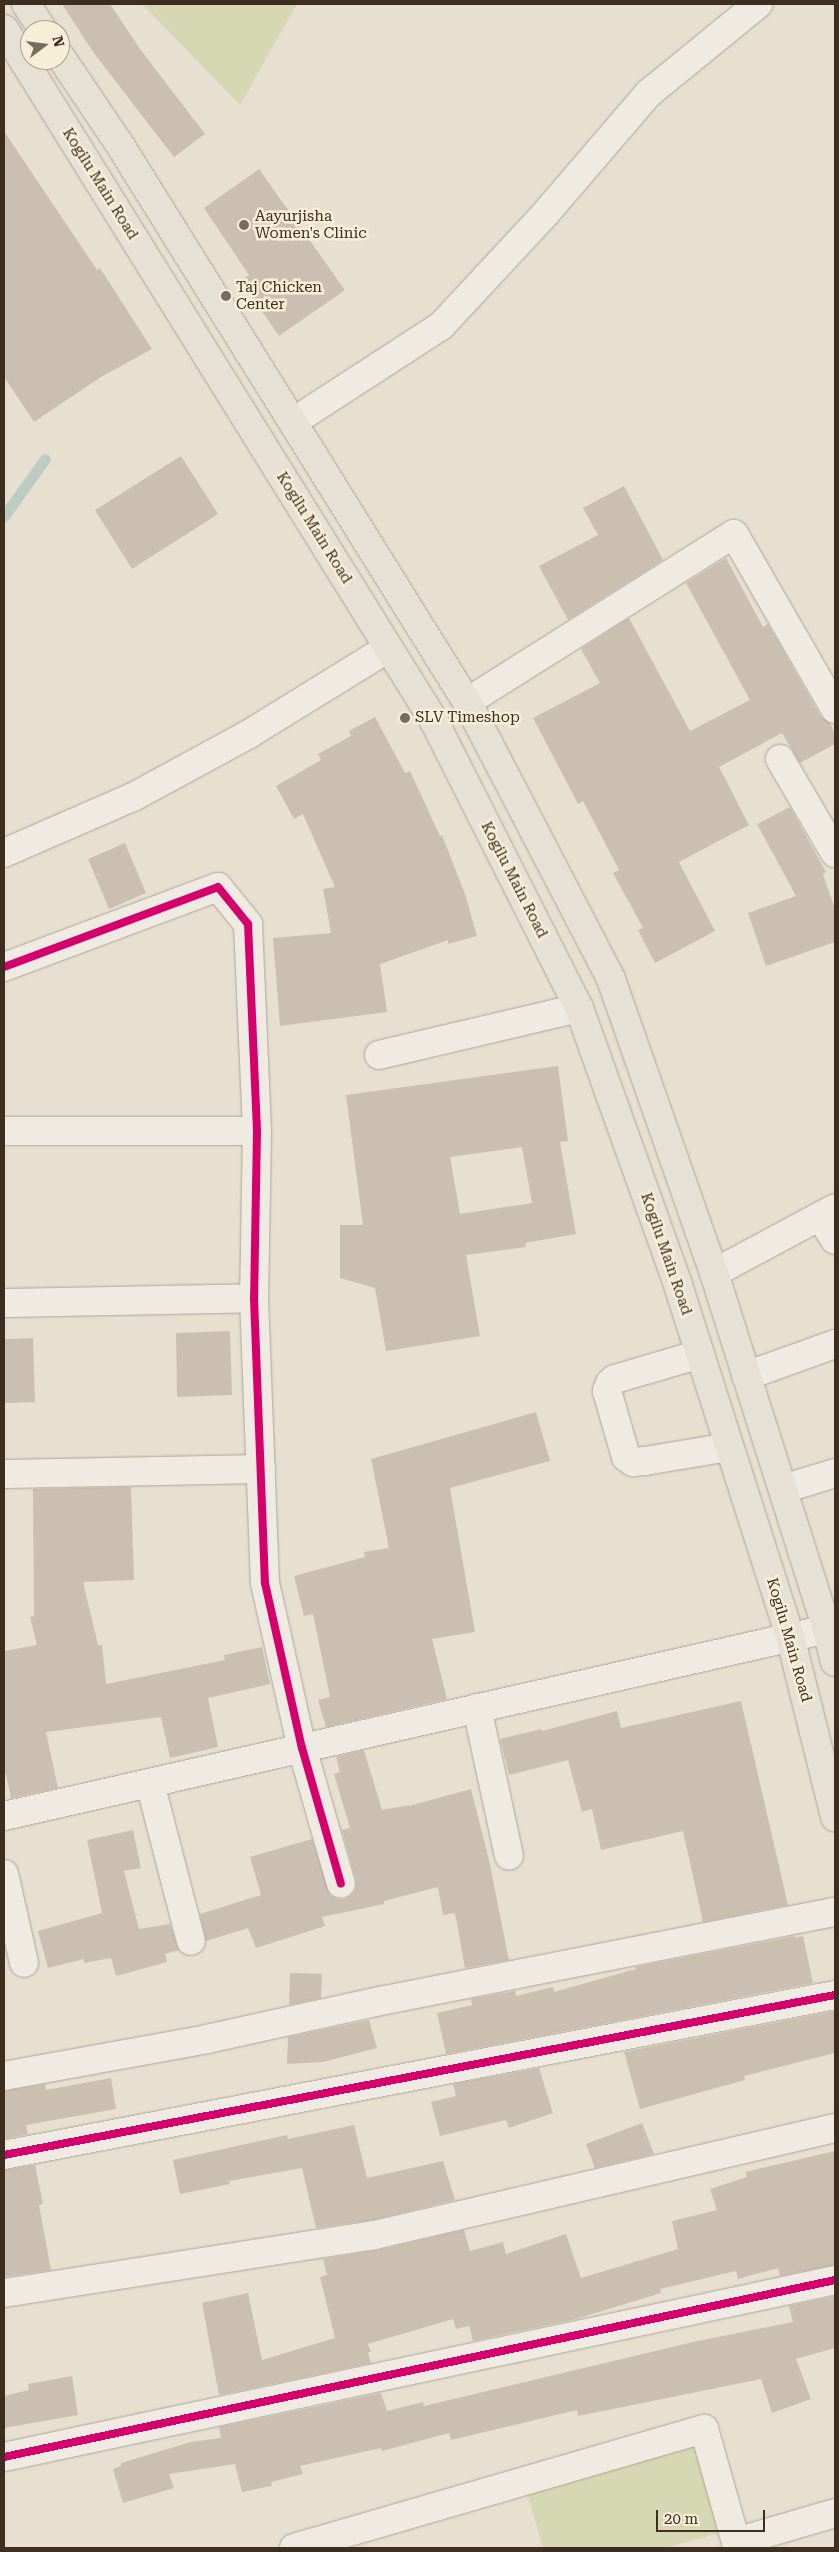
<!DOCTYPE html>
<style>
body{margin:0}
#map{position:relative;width:839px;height:2552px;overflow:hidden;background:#e7e0d1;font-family:"Roboto Serif",serif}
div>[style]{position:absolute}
.green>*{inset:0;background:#d6d7b3}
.stream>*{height:11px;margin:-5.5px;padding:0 5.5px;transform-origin:5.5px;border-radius:5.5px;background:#bcccc2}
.building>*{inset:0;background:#cbbfb2}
.roads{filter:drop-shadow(0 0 1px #ada599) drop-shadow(0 0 1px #ada599)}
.minor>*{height:28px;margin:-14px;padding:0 14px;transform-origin:14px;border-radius:14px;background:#efebe3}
.major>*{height:28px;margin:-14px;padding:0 14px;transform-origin:14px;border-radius:14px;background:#e6e1d4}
.cycleway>*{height:8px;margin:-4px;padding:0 4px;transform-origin:4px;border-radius:4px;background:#d6006c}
.dots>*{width:14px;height:14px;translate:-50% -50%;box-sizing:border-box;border:2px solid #f7eed8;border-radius:50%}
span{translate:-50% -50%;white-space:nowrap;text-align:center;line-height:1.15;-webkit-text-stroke:5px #f7eed8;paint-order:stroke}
.street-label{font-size:15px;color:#3d2e20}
.poi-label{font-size:15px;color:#3d2e20}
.left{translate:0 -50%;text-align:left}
.frame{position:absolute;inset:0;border:5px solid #3d2e20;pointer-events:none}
.north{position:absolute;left:20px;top:20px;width:50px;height:50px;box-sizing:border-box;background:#f7eed8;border:1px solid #ada18e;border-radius:50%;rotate:75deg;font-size:14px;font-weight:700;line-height:20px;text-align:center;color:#3d2e20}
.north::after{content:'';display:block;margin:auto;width:18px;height:22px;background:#786c5e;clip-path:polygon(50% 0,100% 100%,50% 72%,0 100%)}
.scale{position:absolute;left:656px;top:2510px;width:109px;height:22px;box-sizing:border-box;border:2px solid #3d2e20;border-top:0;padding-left:6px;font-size:15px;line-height:18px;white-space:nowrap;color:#3d2e20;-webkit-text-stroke:4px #f7eed8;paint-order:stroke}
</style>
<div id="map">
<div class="green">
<div style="clip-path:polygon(142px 4px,297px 4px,240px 105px)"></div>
<div style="clip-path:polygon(696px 2446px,720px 2533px,664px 2548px,543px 2548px,527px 2493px)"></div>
</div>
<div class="stream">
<div style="left:4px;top:516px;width:70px;rotate:-54.3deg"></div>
</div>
<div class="building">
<div style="clip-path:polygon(62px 4px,110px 4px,140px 49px,205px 134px,174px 157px,93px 52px)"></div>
<div style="clip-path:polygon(4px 131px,97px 270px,100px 268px,152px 349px,101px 377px,34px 422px,4px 377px)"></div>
<div style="clip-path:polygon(259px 169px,345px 290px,279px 336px,241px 281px,249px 275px,204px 208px)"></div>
<div style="clip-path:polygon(181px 456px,218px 514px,132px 569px,95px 510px)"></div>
<div style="clip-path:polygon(624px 486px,663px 560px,568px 620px,539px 566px,598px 535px,583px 508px)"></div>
<div style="clip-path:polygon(726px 558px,763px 627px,768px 624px,821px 717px,830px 723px,835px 734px,835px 744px,800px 763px,782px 733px,719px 767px,749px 825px,679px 862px,715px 931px,655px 963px,638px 930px,643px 928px,613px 873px,619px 870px,583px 801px,578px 804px,533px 718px,600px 683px,581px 649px,629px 618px,690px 731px,750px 700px,686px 583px)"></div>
<div style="clip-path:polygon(375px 717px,405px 773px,410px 771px,440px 836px,442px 835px,465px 894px,477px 936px,448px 944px,448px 940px,380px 964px,387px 1012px,280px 1026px,273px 938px,331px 933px,323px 889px,335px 887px,303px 814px,294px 819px,276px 786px,321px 760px,318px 754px,351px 736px,349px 731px)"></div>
<div style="clip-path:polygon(790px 807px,826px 872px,823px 874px,835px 909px,835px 942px,766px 966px,748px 913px,796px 896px,757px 824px)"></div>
<div style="clip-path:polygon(125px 843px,146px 893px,109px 909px,88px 859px)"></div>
<div style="clip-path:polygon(evenodd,558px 1066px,568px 1141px,560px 1142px,576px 1234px,525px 1243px,526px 1247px,466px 1255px,480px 1336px,386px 1351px,375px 1288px,340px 1278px,340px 1225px,363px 1225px,346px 1095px,558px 1066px,522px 1147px,532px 1203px,460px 1214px,450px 1157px,522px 1147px)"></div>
<div style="clip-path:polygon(230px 1331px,232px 1395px,177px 1397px,176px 1333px)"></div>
<div style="clip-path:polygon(33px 1338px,35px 1402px,4px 1403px,4px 1339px)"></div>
<div style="clip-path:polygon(536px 1412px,550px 1461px,450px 1488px,475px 1632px,432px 1639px,447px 1699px,326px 1727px,318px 1700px,330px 1697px,313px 1614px,304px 1616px,294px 1576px,365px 1557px,364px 1552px,389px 1548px,371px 1459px)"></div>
<div style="clip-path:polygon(131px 1487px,134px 1580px,83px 1582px,98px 1645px,102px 1645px,106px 1684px,225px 1660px,224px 1655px,262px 1647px,270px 1684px,208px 1698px,218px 1747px,170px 1758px,161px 1717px,46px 1732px,58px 1788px,11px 1798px,4px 1766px,4px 1651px,37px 1645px,30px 1617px,34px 1616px,33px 1489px)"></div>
<div style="clip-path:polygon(741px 1701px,788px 1905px,703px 1922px,683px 1831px,601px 1850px,592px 1809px,582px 1812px,568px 1760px,509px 1775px,500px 1739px,541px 1729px,542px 1731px,617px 1711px,621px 1728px)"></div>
<div style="clip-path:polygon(364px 1750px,382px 1810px,409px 1805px,409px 1806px,471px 1789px,489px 1860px,509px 1960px,465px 1968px,455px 1913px,443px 1915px,438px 1887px,384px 1901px,384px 1904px,322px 1917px,325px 1926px,256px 1948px,248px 1928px,206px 1941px,200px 1914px,261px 1895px,250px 1857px,312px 1839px,330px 1895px,337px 1899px,345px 1899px,353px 1894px,356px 1888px,356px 1880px,342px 1830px,350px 1828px,334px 1774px,340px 1772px,336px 1757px)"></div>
<div style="clip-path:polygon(133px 1830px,141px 1868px,124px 1871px,139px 1929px,170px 1924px,179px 1950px,165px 1954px,167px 1962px,116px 1976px,111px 1958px,84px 1963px,84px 1959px,48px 1968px,38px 1931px,102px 1913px,87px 1840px)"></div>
<div style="clip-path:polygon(795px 1936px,795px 1938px,803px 1936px,813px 1983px,446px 2054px,437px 2013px,472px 2005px,471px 1999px,515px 1991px,516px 1996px,553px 1987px,554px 1992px,636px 1969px,635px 1967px)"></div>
<div style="clip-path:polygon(290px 1973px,322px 1974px,321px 1998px,289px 2005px)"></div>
<div style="clip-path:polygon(835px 2011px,835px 2053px,744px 2076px,745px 2080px,640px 2109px,624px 2052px)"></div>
<div style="clip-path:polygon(369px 2020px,377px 2048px,323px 2062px,287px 2064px,288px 2037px)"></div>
<div style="clip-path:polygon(539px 2068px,553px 2113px,509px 2128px,506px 2120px,440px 2136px,431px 2102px,456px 2096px,453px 2084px)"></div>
<div style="clip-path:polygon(111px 2078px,116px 2109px,26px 2125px,28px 2134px,4px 2139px,4px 2091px,45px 2084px,46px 2090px)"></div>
<div style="clip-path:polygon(642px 2123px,654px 2154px,595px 2168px,586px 2144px)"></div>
<div style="clip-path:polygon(354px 2125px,367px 2178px,443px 2161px,455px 2200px,372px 2220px,316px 2228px,302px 2168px,229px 2181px,230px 2184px,180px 2194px,173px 2160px,287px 2135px,288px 2139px)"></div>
<div style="clip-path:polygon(835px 2151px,835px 2265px,780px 2276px,778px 2268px,738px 2279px,736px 2271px,660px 2289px,661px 2293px,576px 2319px,473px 2341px,469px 2326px,456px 2329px,453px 2319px,368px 2344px,371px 2352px,368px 2352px,371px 2363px,219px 2395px,202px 2303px,248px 2293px,262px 2360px,335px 2338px,320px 2277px,327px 2275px,323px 2259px,378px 2250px,464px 2230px,470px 2251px,503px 2242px,506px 2254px,566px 2234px,581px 2278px,678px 2249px,672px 2221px,717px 2210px,710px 2189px,747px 2177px,745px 2172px)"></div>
<div style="clip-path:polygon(35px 2165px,43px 2204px,39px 2205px,51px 2270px,4px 2277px,4px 2170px)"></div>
<div style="clip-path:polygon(835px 2296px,835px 2348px,796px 2359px,811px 2399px,772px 2413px,761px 2379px,578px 2416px,577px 2410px,451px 2440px,449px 2433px,382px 2451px,381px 2448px,300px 2466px,303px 2474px,271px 2482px,272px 2486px,242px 2492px,235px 2464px,169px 2474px,174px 2488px,123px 2503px,113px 2469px,121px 2466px,121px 2463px,191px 2442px,221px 2438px,219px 2427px,381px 2393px,387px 2411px,423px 2402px,424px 2406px,693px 2342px,793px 2322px,789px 2306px)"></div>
<div style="clip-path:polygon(72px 2376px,78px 2415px,4px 2428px,4px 2396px,29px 2390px,28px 2384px)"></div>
</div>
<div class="roads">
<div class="minor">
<div style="left:293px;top:422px;width:176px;rotate:-33deg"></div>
<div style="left:441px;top:326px;width:154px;rotate:-47.1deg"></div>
<div style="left:546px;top:213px;width:158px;rotate:-49.4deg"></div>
<div style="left:649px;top:93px;width:141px;rotate:-39.2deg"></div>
<div style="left:467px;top:702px;width:315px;rotate:-32.2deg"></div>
<div style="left:734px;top:534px;width:202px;rotate:60deg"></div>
<div style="left:780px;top:759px;width:109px;rotate:59.7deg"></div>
<div style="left:4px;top:853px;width:141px;rotate:-23.5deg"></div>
<div style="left:133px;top:797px;width:132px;rotate:-28.5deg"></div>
<div style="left:249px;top:734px;width:163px;rotate:-31.7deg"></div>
<div style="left:4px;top:967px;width:228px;rotate:-20.5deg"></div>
<div style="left:218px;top:887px;width:48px;rotate:51deg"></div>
<div style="left:248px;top:924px;width:207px;rotate:87.5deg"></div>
<div style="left:257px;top:1131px;width:167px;rotate:91deg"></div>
<div style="left:254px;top:1298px;width:285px;rotate:87.8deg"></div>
<div style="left:265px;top:1583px;width:169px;rotate:77.4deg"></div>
<div style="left:302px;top:1748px;width:141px;rotate:74deg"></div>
<div style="left:379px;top:1055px;width:205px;rotate:-13.2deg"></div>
<div style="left:4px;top:1131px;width:253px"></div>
<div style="left:820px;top:1216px;width:28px;rotate:58deg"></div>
<div style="left:714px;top:1273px;width:137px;rotate:-28.2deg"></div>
<div style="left:4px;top:1303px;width:250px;rotate:-1.1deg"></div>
<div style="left:700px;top:1354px;width:89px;rotate:163.6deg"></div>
<div style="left:615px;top:1379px;width:6px;rotate:141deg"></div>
<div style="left:610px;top:1383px;width:9px;rotate:111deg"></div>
<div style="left:607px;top:1391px;width:69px;rotate:73.9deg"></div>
<div style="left:626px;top:1457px;width:9px;rotate:36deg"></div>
<div style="left:633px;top:1462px;width:12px;rotate:-5deg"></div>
<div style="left:645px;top:1461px;width:85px;rotate:-9.5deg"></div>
<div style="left:746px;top:1376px;width:95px;rotate:-19.8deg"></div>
<div style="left:4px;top:1474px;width:257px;rotate:-1.1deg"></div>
<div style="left:783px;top:1489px;width:54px;rotate:-17.1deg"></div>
<div style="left:477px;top:1708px;width:151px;rotate:77.8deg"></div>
<div style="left:150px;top:1783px;width:163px;rotate:75.5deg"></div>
<div style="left:4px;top:1816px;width:844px;rotate:-12.8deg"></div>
<div style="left:4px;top:1874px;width:91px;rotate:77.3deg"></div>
<div style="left:4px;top:2076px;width:206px;rotate:-10.3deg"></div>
<div style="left:207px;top:2039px;width:177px;rotate:-12.4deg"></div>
<div style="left:380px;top:2001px;width:464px;rotate:-11.1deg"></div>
<div style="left:4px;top:2155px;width:846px;rotate:-10.9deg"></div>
<div style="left:4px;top:2293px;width:376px;rotate:-8.9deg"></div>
<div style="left:375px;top:2235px;width:472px;rotate:-13.1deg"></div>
<div style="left:4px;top:2457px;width:850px;rotate:-12.02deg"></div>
<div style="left:294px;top:2548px;width:427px;rotate:-16.2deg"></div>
<div style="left:704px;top:2429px;width:117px;rotate:74.2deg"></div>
<div style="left:736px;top:2542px;width:103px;rotate:-16.3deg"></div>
</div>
<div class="major">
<div style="left:26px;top:4px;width:31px;rotate:57deg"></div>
<div style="left:4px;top:29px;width:815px;rotate:58.14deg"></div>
<div style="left:434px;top:721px;width:322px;rotate:63.2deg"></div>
<div style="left:579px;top:1008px;width:294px;rotate:70.3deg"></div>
<div style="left:678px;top:1285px;width:368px;rotate:72.3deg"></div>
<div style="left:790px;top:1636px;width:187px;rotate:76deg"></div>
<div style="left:60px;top:56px;width:107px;rotate:56deg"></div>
<div style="left:120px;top:145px;width:656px;rotate:58.08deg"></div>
<div style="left:467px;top:702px;width:312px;rotate:62.5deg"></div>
<div style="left:611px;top:979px;width:312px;rotate:70.7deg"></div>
<div style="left:714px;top:1273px;width:370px;rotate:72.4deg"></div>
<div style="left:826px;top:1626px;width:37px;rotate:76deg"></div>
</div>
</div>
<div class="cycleway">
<div style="left:4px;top:967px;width:228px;rotate:-20.5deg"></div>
<div style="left:218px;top:887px;width:48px;rotate:51deg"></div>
<div style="left:248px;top:924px;width:207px;rotate:87.5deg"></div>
<div style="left:257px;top:1131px;width:167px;rotate:91deg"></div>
<div style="left:254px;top:1298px;width:285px;rotate:87.8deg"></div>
<div style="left:265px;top:1583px;width:169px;rotate:77.4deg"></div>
<div style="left:302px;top:1748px;width:141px;rotate:74deg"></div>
<div style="left:4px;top:2155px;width:846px;rotate:-10.9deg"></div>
<div style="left:4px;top:2457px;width:850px;rotate:-12.02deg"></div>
</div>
<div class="dots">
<div style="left:244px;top:225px;background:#786c5e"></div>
<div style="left:226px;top:296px;background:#786c5e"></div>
<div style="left:405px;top:718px;background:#786c5e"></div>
</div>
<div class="street-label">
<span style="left:100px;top:184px;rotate:58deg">Kogilu Main Road</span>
<span style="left:314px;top:528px;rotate:58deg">Kogilu Main Road</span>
<span style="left:514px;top:880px;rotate:63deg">Kogilu Main Road</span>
<span style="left:666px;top:1254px;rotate:71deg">Kogilu Main Road</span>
<span style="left:789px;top:1640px;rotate:74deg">Kogilu Main Road</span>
</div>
<div class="poi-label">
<span class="left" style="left:255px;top:225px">Aayurjisha<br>Women's Clinic</span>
<span class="left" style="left:236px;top:296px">Taj Chicken<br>Center</span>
<span class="left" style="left:415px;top:718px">SLV Timeshop</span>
</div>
<div class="frame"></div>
<div class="north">N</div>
<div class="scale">20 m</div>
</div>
